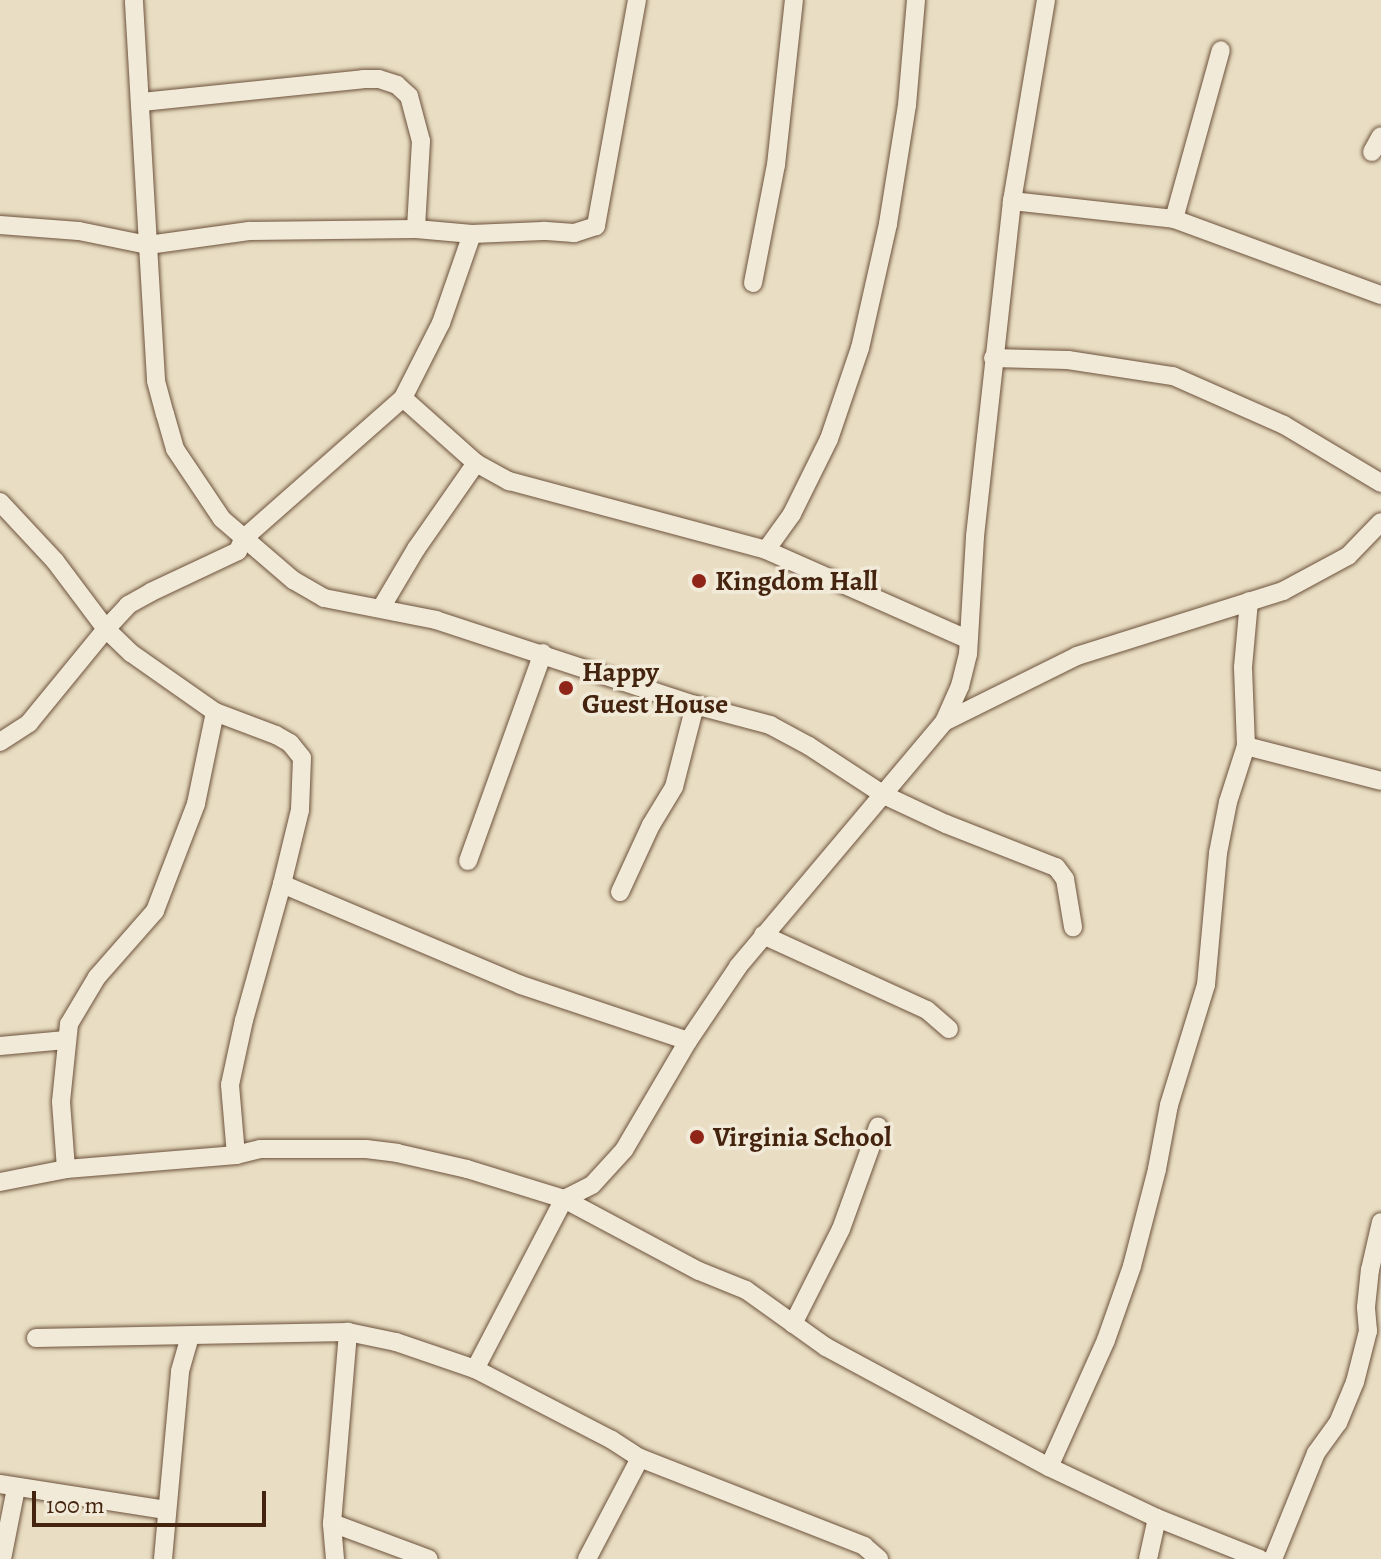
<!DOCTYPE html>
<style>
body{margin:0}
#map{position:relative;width:1381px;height:1559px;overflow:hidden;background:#e9dec3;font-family:Alegreya,serif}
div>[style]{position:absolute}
.roads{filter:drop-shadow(0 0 2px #6d523c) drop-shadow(0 0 2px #6d523c)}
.street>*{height:18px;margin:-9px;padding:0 9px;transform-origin:9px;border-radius:9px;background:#f1ead8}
.dots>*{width:22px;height:22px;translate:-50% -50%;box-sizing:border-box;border:4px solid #f1ead8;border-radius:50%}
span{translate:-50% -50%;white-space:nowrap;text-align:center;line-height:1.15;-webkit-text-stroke:7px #f1ead8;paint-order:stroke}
.poi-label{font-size:28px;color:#44240f;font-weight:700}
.left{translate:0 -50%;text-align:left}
.scale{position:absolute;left:32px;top:1491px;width:234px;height:36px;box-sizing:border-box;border:4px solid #44240f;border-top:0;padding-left:10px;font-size:24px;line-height:28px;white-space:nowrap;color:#44240f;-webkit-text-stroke:6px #f1ead8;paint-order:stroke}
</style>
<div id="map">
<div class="roads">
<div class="street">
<div style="left:637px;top:0;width:230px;rotate:100.3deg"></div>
<div style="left:596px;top:226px;width:23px;rotate:162deg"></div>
<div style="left:574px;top:233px;width:31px;rotate:-176deg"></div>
<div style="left:543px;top:231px;width:71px;rotate:177.6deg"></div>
<div style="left:472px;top:234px;width:94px;rotate:109.2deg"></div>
<div style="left:441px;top:323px;width:84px;rotate:116.9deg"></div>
<div style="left:403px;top:398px;width:98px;rotate:41.7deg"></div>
<div style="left:476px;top:463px;width:38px;rotate:29deg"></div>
<div style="left:509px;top:481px;width:266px;rotate:15deg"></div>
<div style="left:916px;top:0;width:105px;rotate:94.9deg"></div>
<div style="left:907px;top:105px;width:121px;rotate:99.1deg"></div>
<div style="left:888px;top:224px;width:127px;rotate:102.7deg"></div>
<div style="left:860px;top:348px;width:96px;rotate:108.8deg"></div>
<div style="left:829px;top:439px;width:84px;rotate:116.3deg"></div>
<div style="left:792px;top:514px;width:44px;rotate:125.8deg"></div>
<div style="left:766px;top:550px;width:220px;rotate:23.9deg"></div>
<div style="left:1046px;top:0;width:204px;rotate:99.6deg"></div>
<div style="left:1012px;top:201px;width:338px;rotate:96.3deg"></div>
<div style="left:975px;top:537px;width:117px;rotate:93.4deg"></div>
<div style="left:968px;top:654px;width:33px;rotate:104deg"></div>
<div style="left:960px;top:686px;width:39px;rotate:114deg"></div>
<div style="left:944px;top:722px;width:320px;rotate:130.1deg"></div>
<div style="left:738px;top:967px;width:89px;rotate:124deg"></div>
<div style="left:688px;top:1041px;width:126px;rotate:120.4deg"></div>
<div style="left:624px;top:1150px;width:47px;rotate:132.4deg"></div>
<div style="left:592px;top:1185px;width:31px;rotate:153deg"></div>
<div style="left:564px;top:1199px;width:153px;rotate:28.1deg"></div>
<div style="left:699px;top:1271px;width:51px;rotate:22deg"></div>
<div style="left:746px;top:1290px;width:98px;rotate:35.5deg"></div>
<div style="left:826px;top:1347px;width:253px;rotate:28.3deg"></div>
<div style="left:1049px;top:1467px;width:119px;rotate:25.3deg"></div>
<div style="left:1157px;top:1518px;width:111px;rotate:21.7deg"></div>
<div style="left:142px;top:102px;width:222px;rotate:-5.9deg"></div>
<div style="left:363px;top:79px;width:16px"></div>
<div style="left:379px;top:79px;width:19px;rotate:18deg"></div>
<div style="left:397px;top:85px;width:16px;rotate:43deg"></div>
<div style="left:409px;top:96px;width:47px;rotate:75.1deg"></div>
<div style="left:421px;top:141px;width:88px;rotate:93.3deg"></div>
<div style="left:1372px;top:152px;width:18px;rotate:-61deg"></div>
<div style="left:1012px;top:201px;width:163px;rotate:6.3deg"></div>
<div style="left:1174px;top:219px;width:221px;rotate:20.2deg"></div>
<div style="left:1174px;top:219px;width:175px;rotate:-74.5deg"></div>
<div style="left:0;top:225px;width:79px;rotate:4.3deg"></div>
<div style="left:79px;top:231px;width:70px;rotate:11.5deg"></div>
<div style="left:148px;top:245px;width:245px;rotate:-93.3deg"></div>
<div style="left:472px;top:234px;width:56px;rotate:-174.9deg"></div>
<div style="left:416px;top:229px;width:167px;rotate:179.3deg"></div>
<div style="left:249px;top:231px;width:102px;rotate:172.1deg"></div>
<div style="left:148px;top:245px;width:136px;rotate:86.6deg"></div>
<div style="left:156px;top:381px;width:34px;rotate:75deg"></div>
<div style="left:165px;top:414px;width:36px;rotate:74deg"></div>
<div style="left:175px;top:449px;width:84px;rotate:56.1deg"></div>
<div style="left:222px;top:519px;width:94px;rotate:40.7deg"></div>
<div style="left:293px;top:580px;width:36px;rotate:30deg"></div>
<div style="left:324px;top:598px;width:114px;rotate:11.1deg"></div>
<div style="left:436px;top:620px;width:273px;rotate:18.2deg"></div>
<div style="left:695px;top:705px;width:78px;rotate:14.9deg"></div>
<div style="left:770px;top:725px;width:44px;rotate:28.3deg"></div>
<div style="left:809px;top:746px;width:90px;rotate:33.2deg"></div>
<div style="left:884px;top:795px;width:68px;rotate:25.1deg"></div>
<div style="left:946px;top:824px;width:118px;rotate:21.4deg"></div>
<div style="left:1056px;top:867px;width:15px;rotate:53deg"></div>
<div style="left:1065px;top:879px;width:49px;rotate:80.5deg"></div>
<div style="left:753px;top:283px;width:120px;rotate:-79deg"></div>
<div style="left:776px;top:165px;width:166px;rotate:-83.8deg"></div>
<div style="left:993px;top:358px;width:75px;rotate:1.5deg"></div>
<div style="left:1068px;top:360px;width:106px;rotate:8.7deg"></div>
<div style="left:1173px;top:376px;width:121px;rotate:23.8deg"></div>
<div style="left:1284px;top:425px;width:113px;rotate:30.9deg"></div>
<div style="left:0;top:502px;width:81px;rotate:47deg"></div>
<div style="left:55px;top:561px;width:85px;rotate:53.1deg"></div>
<div style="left:106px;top:629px;width:33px;rotate:-47deg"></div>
<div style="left:128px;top:605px;width:26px;rotate:-29deg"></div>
<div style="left:151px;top:592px;width:96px;rotate:-25.2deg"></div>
<div style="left:238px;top:551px;width:13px;rotate:-67deg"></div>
<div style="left:243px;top:539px;width:213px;rotate:-41.4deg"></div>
<div style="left:381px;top:608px;width:69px;rotate:-59.3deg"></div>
<div style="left:416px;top:549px;width:105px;rotate:-55.1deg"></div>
<div style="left:215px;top:712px;width:94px;rotate:101.7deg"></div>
<div style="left:196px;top:804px;width:115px;rotate:111deg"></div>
<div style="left:155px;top:911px;width:88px;rotate:131.3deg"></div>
<div style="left:97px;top:977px;width:55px;rotate:120.8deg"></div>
<div style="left:69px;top:1024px;width:78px;rotate:95.9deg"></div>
<div style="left:61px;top:1102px;width:67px;rotate:85.7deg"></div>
<div style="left:66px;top:1169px;width:171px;rotate:-4.7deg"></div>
<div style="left:944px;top:722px;width:148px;rotate:-26.4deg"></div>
<div style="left:1077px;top:656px;width:216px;rotate:-17.5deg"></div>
<div style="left:1283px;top:591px;width:74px;rotate:-28.3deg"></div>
<div style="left:1348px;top:556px;width:47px;rotate:-45.9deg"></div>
<div style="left:0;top:742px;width:35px;rotate:-33deg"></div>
<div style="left:29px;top:723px;width:122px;rotate:-50.7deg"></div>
<div style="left:106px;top:629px;width:35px;rotate:44deg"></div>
<div style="left:131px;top:653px;width:103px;rotate:35.1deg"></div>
<div style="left:215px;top:712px;width:65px;rotate:20.7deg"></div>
<div style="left:276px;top:735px;width:16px;rotate:30deg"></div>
<div style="left:290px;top:743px;width:19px;rotate:51deg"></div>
<div style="left:302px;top:758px;width:52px;rotate:92.2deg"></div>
<div style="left:300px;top:810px;width:76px;rotate:103.7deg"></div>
<div style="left:282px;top:884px;width:259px;rotate:22.9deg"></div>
<div style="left:521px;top:985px;width:176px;rotate:18.5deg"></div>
<div style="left:1246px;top:746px;width:139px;rotate:14.5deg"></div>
<div style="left:468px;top:861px;width:221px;rotate:-70.2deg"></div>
<div style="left:282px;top:884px;width:141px;rotate:105.6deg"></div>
<div style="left:244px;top:1020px;width:66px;rotate:102.2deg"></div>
<div style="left:230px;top:1085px;width:70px;rotate:85.1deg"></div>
<div style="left:236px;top:1155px;width:25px;rotate:-14deg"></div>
<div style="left:260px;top:1149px;width:106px"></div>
<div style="left:366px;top:1149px;width:31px;rotate:7deg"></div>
<div style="left:397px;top:1153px;width:72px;rotate:12.9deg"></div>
<div style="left:467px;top:1169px;width:102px;rotate:17.2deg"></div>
<div style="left:564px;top:1199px;width:192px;rotate:117.6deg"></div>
<div style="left:620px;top:892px;width:74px;rotate:-65.2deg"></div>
<div style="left:651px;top:825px;width:44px;rotate:-58.8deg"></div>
<div style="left:674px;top:787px;width:85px;rotate:-75.6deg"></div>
<div style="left:763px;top:935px;width:180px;rotate:24.6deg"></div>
<div style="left:927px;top:1010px;width:29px;rotate:41deg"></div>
<div style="left:0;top:1046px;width:66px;rotate:-5.2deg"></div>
<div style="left:0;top:1182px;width:67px;rotate:-11.1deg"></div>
<div style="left:793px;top:1324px;width:106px;rotate:-63.2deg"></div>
<div style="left:841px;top:1229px;width:109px;rotate:-70.1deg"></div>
<div style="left:36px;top:1338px;width:312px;rotate:-1.1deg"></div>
<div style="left:348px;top:1332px;width:49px;rotate:11.8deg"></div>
<div style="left:396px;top:1342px;width:83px;rotate:18.9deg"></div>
<div style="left:475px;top:1369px;width:154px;rotate:27.4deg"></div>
<div style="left:612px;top:1440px;width:33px;rotate:33deg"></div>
<div style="left:640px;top:1458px;width:241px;rotate:21.4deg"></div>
<div style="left:864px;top:1546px;width:20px;rotate:41deg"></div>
<div style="left:1049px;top:1467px;width:139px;rotate:-65.8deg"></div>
<div style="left:1106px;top:1340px;width:78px;rotate:-70.6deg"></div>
<div style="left:1132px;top:1266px;width:100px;rotate:-75.5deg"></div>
<div style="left:1157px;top:1169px;width:65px;rotate:-79.4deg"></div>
<div style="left:1169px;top:1105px;width:126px;rotate:-72.9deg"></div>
<div style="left:1206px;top:985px;width:133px;rotate:-84.8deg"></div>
<div style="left:1218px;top:853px;width:52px;rotate:-78.9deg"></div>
<div style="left:1228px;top:802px;width:59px;rotate:-72.2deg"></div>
<div style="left:1246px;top:746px;width:79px;rotate:-92.2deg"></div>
<div style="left:1243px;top:667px;width:66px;rotate:-84.8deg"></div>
<div style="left:0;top:1484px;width:168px;rotate:8.9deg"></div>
<div style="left:332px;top:1523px;width:103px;rotate:20.4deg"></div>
<div style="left:2px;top:1559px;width:72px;rotate:-78.8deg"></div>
<div style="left:163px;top:1559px;width:189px;rotate:-84.8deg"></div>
<div style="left:180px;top:1371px;width:37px;rotate:-74deg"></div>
<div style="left:335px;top:1559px;width:36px;rotate:-95deg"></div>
<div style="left:332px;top:1523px;width:192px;rotate:-85.2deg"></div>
<div style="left:587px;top:1559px;width:114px;rotate:-62.3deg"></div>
<div style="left:1148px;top:1559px;width:42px;rotate:-77.6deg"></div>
<div style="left:1273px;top:1559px;width:114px;rotate:-67.9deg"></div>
<div style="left:1316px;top:1453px;width:37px;rotate:-54deg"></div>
<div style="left:1338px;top:1423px;width:44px;rotate:-67.5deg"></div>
<div style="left:1355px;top:1382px;width:53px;rotate:-75.7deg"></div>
<div style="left:1368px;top:1331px;width:24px;rotate:-95deg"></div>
<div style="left:1366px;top:1307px;width:37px;rotate:-84deg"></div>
<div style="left:1370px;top:1270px;width:49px;rotate:-77.1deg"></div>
</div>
</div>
<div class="dots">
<div style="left:699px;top:581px;background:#8f2418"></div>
<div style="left:566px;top:688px;background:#8f2418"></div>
<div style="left:697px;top:1137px;background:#8f2418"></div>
</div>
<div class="poi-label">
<span class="left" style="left:715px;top:581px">Kingdom Hall</span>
<span class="left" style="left:582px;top:688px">Happy<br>Guest House</span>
<span class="left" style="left:713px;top:1137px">Virginia School</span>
</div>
<div class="scale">100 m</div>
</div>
